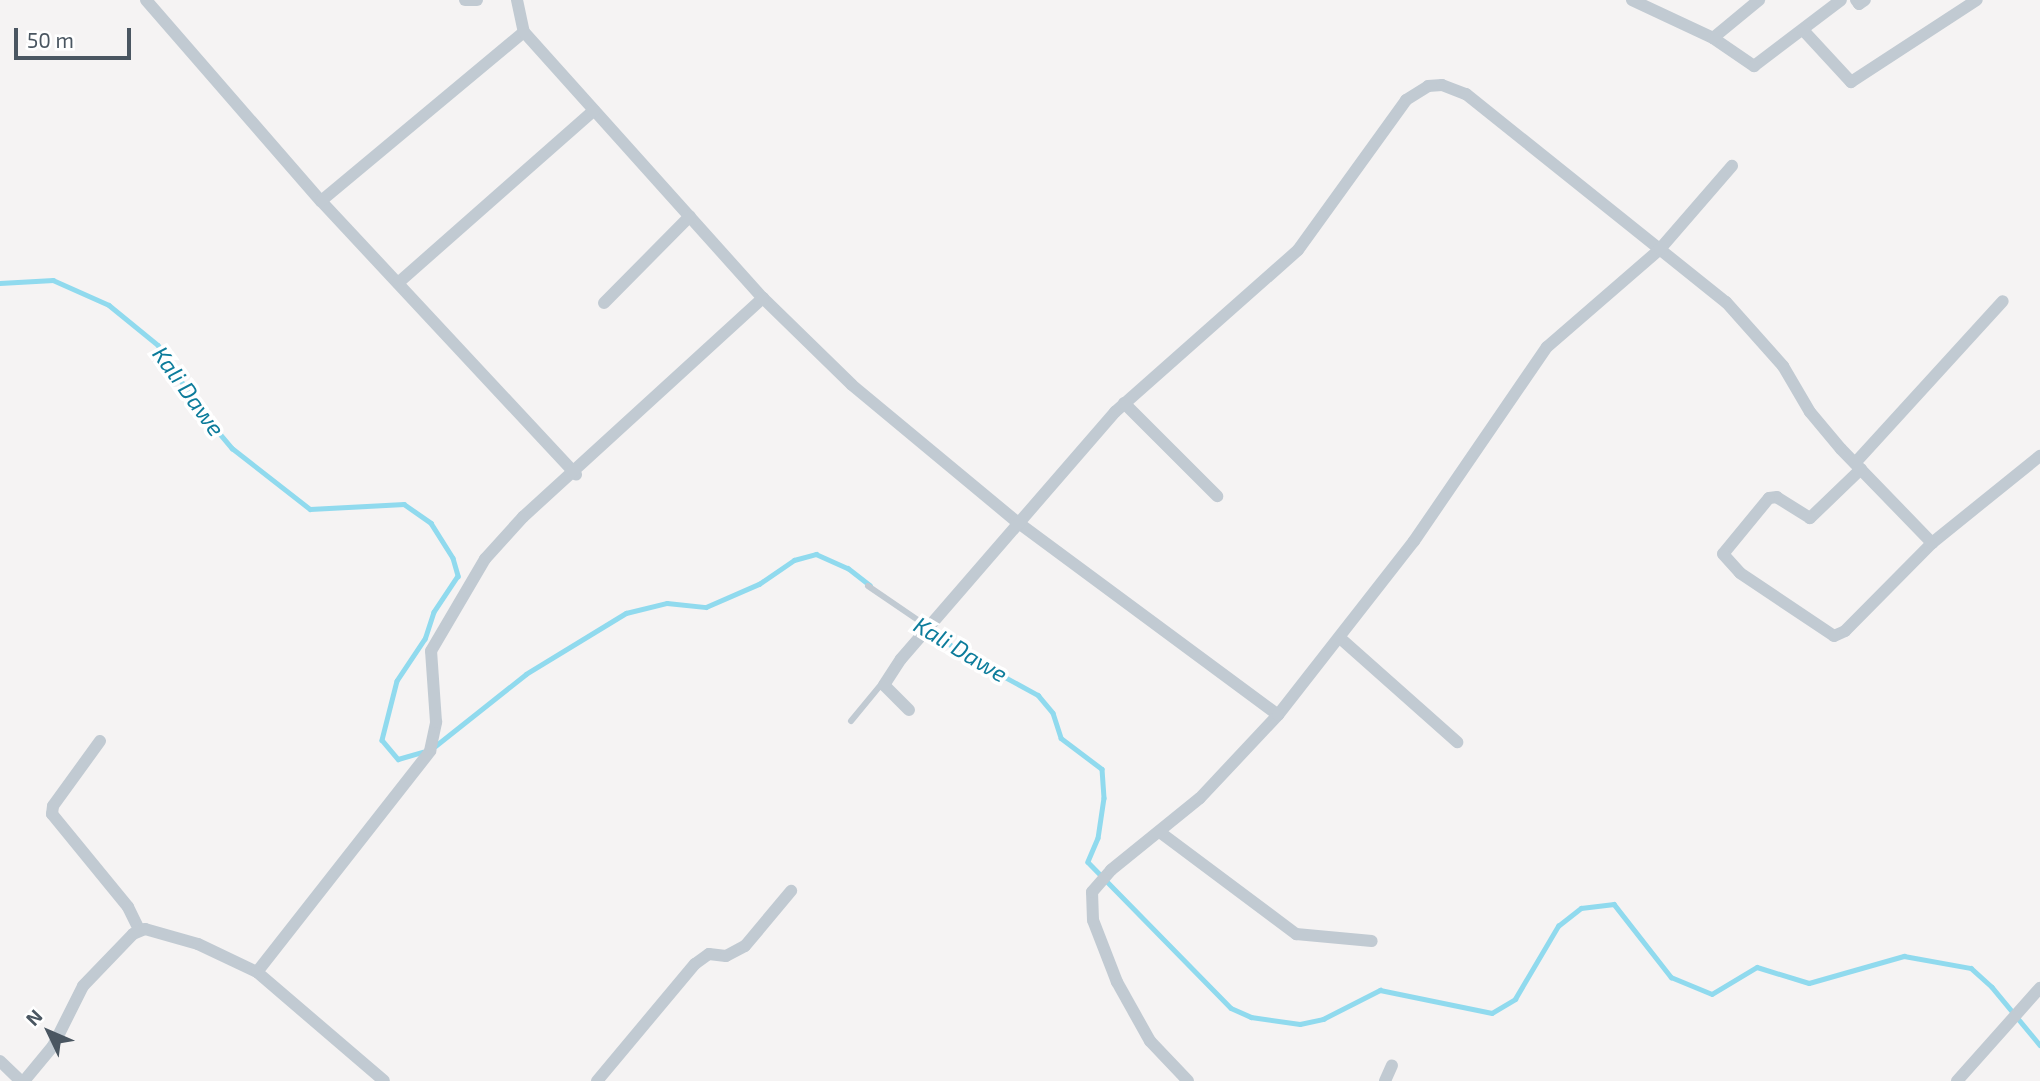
<!DOCTYPE html>
<style>
body{margin:0}
#map{position:relative;width:2040px;height:1081px;overflow:hidden;background:#f5f3f3;font-family:"Exo 2",sans-serif}
div>[style]{position:absolute}
.stream>*{height:4.5px;margin:-2.25px;padding:0 2.25px;transform-origin:2.25px;border-radius:2.25px;background:#90daee}
.lane>*{height:6px;margin:-3px;padding:0 3px;transform-origin:3px;border-radius:3px;background:#c1cad2}
.street>*{height:12px;margin:-6px;padding:0 6px;transform-origin:6px;border-radius:6px;background:#c1cad2}
span{translate:-50% -50%;white-space:nowrap;text-align:center;line-height:1.15;-webkit-text-stroke:7px #fff;paint-order:stroke}
.water-label{font-size:23px;color:#0c7c9b;font-style:italic}
.north{position:absolute;left:14px;top:997px;width:70px;height:70px;-webkit-text-stroke:5px #fff;paint-order:stroke;rotate:314deg;font-size:19px;font-weight:700;line-height:28px;text-align:center;color:#4a5661}
.north::after{content:'';display:block;margin:auto;width:24px;height:32px;background:#4a5661;clip-path:polygon(50% 0,100% 100%,50% 72%,0 100%)}
.scale{position:absolute;left:14px;top:28px;width:117px;height:32px;box-sizing:border-box;border:4px solid #4a5661;border-top:0;padding-left:9px;font-size:21px;line-height:24px;white-space:nowrap;color:#4a5661;-webkit-text-stroke:5px #fff;paint-order:stroke}
</style>
<div id="map">
<div class="stream">
<div style="left:0;top:283px;width:53px;rotate:-3.2deg"></div>
<div style="left:53px;top:280px;width:61px;rotate:24.1deg"></div>
<div style="left:109px;top:305px;width:63px;rotate:39.2deg"></div>
<div style="left:158px;top:345px;width:77px;rotate:57.1deg"></div>
<div style="left:200px;top:410px;width:50px;rotate:49.9deg"></div>
<div style="left:232px;top:448px;width:99px;rotate:38deg"></div>
<div style="left:310px;top:509px;width:94px;rotate:-3deg"></div>
<div style="left:404px;top:504px;width:33px;rotate:35deg"></div>
<div style="left:431px;top:523px;width:41px;rotate:57.8deg"></div>
<div style="left:453px;top:558px;width:19px;rotate:74deg"></div>
<div style="left:458px;top:576px;width:43px;rotate:123.7deg"></div>
<div style="left:434px;top:612px;width:28px;rotate:108deg"></div>
<div style="left:425px;top:639px;width:50px;rotate:123.7deg"></div>
<div style="left:397px;top:681px;width:61px;rotate:104.3deg"></div>
<div style="left:382px;top:740px;width:25px;rotate:50deg"></div>
<div style="left:398px;top:759px;width:26px;rotate:-16deg"></div>
<div style="left:931px;top:629px;width:38px;rotate:39deg"></div>
<div style="left:961px;top:653px;width:88px;rotate:28.6deg"></div>
<div style="left:1038px;top:695px;width:23px;rotate:50deg"></div>
<div style="left:1053px;top:713px;width:26px;rotate:72deg"></div>
<div style="left:1061px;top:738px;width:51px;rotate:37.1deg"></div>
<div style="left:1102px;top:769px;width:29px;rotate:86deg"></div>
<div style="left:1104px;top:798px;width:40px;rotate:98.5deg"></div>
<div style="left:1098px;top:838px;width:26px;rotate:113deg"></div>
<div style="left:1088px;top:862px;width:204px;rotate:45.6deg"></div>
<div style="left:1231px;top:1008px;width:22px;rotate:24deg"></div>
<div style="left:1251px;top:1017px;width:49px;rotate:8.1deg"></div>
<div style="left:1300px;top:1024px;width:24px;rotate:-12deg"></div>
<div style="left:1323px;top:1019px;width:64px;rotate:-27deg"></div>
<div style="left:1380px;top:990px;width:114px;rotate:11.6deg"></div>
<div style="left:1492px;top:1013px;width:27px;rotate:-31deg"></div>
<div style="left:1515px;top:999px;width:85px;rotate:-59.5deg"></div>
<div style="left:1558px;top:926px;width:29px;rotate:-38deg"></div>
<div style="left:1581px;top:908px;width:33px;rotate:-7deg"></div>
<div style="left:1614px;top:904px;width:93px;rotate:52deg"></div>
<div style="left:1671px;top:977px;width:44px;rotate:22.5deg"></div>
<div style="left:1712px;top:994px;width:52px;rotate:-31deg"></div>
<div style="left:1757px;top:967px;width:54px;rotate:17.1deg"></div>
<div style="left:1809px;top:983px;width:99px;rotate:-15.9deg"></div>
<div style="left:1904px;top:956px;width:68px;rotate:10.2deg"></div>
<div style="left:1971px;top:968px;width:28px;rotate:42deg"></div>
<div style="left:1992px;top:987px;width:75px;rotate:50.4deg"></div>
<div style="left:434px;top:747px;width:117px;rotate:-38.4deg"></div>
<div style="left:526px;top:674px;width:117px;rotate:-31.4deg"></div>
<div style="left:626px;top:613px;width:42px;rotate:-13.7deg"></div>
<div style="left:667px;top:603px;width:39px;rotate:6deg"></div>
<div style="left:706px;top:607px;width:58px;rotate:-23.5deg"></div>
<div style="left:759px;top:584px;width:42px;rotate:-34.4deg"></div>
<div style="left:794px;top:560px;width:23px;rotate:-15deg"></div>
<div style="left:816px;top:554px;width:35px;rotate:24deg"></div>
<div style="left:848px;top:568px;width:28px;rotate:38deg"></div>
</div>
<div class="lane">
<div style="left:868px;top:586px;width:73px;rotate:34.3deg"></div>
<div style="left:851px;top:721px;width:52px;rotate:-50.5deg"></div>
</div>
<div class="street">
<div style="left:146px;top:0;width:267px;rotate:49deg"></div>
<div style="left:321px;top:201px;width:374px;rotate:47deg"></div>
<div style="left:465px;top:0;width:12px"></div>
<div style="left:517px;top:0;width:33px;rotate:78deg"></div>
<div style="left:1632px;top:0;width:89px;rotate:25.1deg"></div>
<div style="left:1713px;top:38px;width:50px;rotate:34.3deg"></div>
<div style="left:1754px;top:66px;width:109px;rotate:-37.2deg"></div>
<div style="left:1856px;top:0;width:5px;rotate:53deg"></div>
<div style="left:1859px;top:4px;width:7px;rotate:-34deg"></div>
<div style="left:1803px;top:30px;width:71px;rotate:47.3deg"></div>
<div style="left:1851px;top:82px;width:150px;rotate:-33.1deg"></div>
<div style="left:1713px;top:38px;width:60px;rotate:-39.6deg"></div>
<div style="left:321px;top:201px;width:264px;rotate:-39.8deg"></div>
<div style="left:524px;top:32px;width:358px;rotate:48.1deg"></div>
<div style="left:763px;top:298px;width:124px;rotate:44.3deg"></div>
<div style="left:852px;top:385px;width:213px;rotate:39.7deg"></div>
<div style="left:1016px;top:521px;width:326px;rotate:36.5deg"></div>
<div style="left:398px;top:283px;width:261px;rotate:-41.4deg"></div>
<div style="left:604px;top:303px;width:122px;rotate:-45.3deg"></div>
<div style="left:1124px;top:403px;width:132px;rotate:45deg"></div>
<div style="left:1855px;top:463px;width:219px;rotate:-47.6deg"></div>
<div style="left:1861px;top:469px;width:71px;rotate:136.1deg"></div>
<div style="left:1810px;top:518px;width:39px;rotate:-148deg"></div>
<div style="left:1777px;top:497px;width:8px;rotate:173deg"></div>
<div style="left:1769px;top:498px;width:72px;rotate:129.4deg"></div>
<div style="left:1723px;top:554px;width:25px;rotate:48deg"></div>
<div style="left:1740px;top:573px;width:113px;rotate:33.8deg"></div>
<div style="left:1834px;top:636px;width:12px;rotate:-24deg"></div>
<div style="left:1845px;top:631px;width:124px;rotate:-45.3deg"></div>
<div style="left:1932px;top:543px;width:139px;rotate:-38.9deg"></div>
<div style="left:1340px;top:638px;width:157px;rotate:41.6deg"></div>
<div style="left:909px;top:710px;width:35px;rotate:-135deg"></div>
<div style="left:884px;top:685px;width:31px;rotate:-57deg"></div>
<div style="left:901px;top:659px;width:327px;rotate:-49.1deg"></div>
<div style="left:1115px;top:412px;width:244px;rotate:-41.5deg"></div>
<div style="left:1298px;top:250px;width:185px;rotate:-54.2deg"></div>
<div style="left:1406px;top:100px;width:26px;rotate:-32deg"></div>
<div style="left:1428px;top:86px;width:14px;rotate:-4deg"></div>
<div style="left:1442px;top:85px;width:26px;rotate:21deg"></div>
<div style="left:1466px;top:94px;width:333px;rotate:38.7deg"></div>
<div style="left:1726px;top:302px;width:86px;rotate:48.3deg"></div>
<div style="left:1783px;top:366px;width:53px;rotate:59.6deg"></div>
<div style="left:1810px;top:412px;width:48px;rotate:50deg"></div>
<div style="left:1841px;top:449px;width:131px;rotate:45.9deg"></div>
<div style="left:100px;top:741px;width:80px;rotate:125.9deg"></div>
<div style="left:53px;top:806px;width:8px;rotate:97deg"></div>
<div style="left:52px;top:814px;width:120px;rotate:50.7deg"></div>
<div style="left:128px;top:907px;width:25px;rotate:64deg"></div>
<div style="left:1161px;top:833px;width:169px;rotate:36.8deg"></div>
<div style="left:1296px;top:934px;width:76px;rotate:5.3deg"></div>
<div style="left:257px;top:972px;width:281px;rotate:-51.9deg"></div>
<div style="left:430px;top:751px;width:30px;rotate:-78deg"></div>
<div style="left:436px;top:722px;width:71px;rotate:-94deg"></div>
<div style="left:431px;top:651px;width:107px;rotate:-59.6deg"></div>
<div style="left:485px;top:559px;width:57px;rotate:-47.9deg"></div>
<div style="left:523px;top:517px;width:325px;rotate:-42.4deg"></div>
<div style="left:0;top:1061px;width:29px;rotate:44deg"></div>
<div style="left:24px;top:1081px;width:45px;rotate:-50.4deg"></div>
<div style="left:53px;top:1046px;width:67px;rotate:-63.4deg"></div>
<div style="left:83px;top:986px;width:72px;rotate:-46.1deg"></div>
<div style="left:133px;top:934px;width:13px;rotate:-23deg"></div>
<div style="left:145px;top:929px;width:55px;rotate:15.8deg"></div>
<div style="left:198px;top:944px;width:65px;rotate:25.4deg"></div>
<div style="left:257px;top:972px;width:167px;rotate:40.6deg"></div>
<div style="left:597px;top:1081px;width:153px;rotate:-50.1deg"></div>
<div style="left:695px;top:964px;width:17px;rotate:-36deg"></div>
<div style="left:709px;top:954px;width:17px;rotate:7deg"></div>
<div style="left:726px;top:956px;width:21px;rotate:-28deg"></div>
<div style="left:745px;top:946px;width:72px;rotate:-50.1deg"></div>
<div style="left:1188px;top:1081px;width:55px;rotate:-133.5deg"></div>
<div style="left:1150px;top:1041px;width:68px;rotate:-119.2deg"></div>
<div style="left:1117px;top:982px;width:66px;rotate:-111.2deg"></div>
<div style="left:1093px;top:920px;width:28px;rotate:-92deg"></div>
<div style="left:1092px;top:892px;width:29px;rotate:-49deg"></div>
<div style="left:1111px;top:870px;width:114px;rotate:-39deg"></div>
<div style="left:1200px;top:798px;width:114px;rotate:-46.8deg"></div>
<div style="left:1278px;top:715px;width:221px;rotate:-52deg"></div>
<div style="left:1414px;top:541px;width:235px;rotate:-55.6deg"></div>
<div style="left:1547px;top:347px;width:150px;rotate:-40.9deg"></div>
<div style="left:1660px;top:249px;width:110px;rotate:-49.1deg"></div>
<div style="left:1385px;top:1081px;width:17px;rotate:-66deg"></div>
<div style="left:1957px;top:1081px;width:125px;rotate:-48.3deg"></div>
</div>
<div class="water-label">
<span style="left:189px;top:391px;rotate:54deg">Kali Dawe</span>
<span style="left:961px;top:649px;rotate:31deg">Kali Dawe</span>
</div>
<div class="north">N</div>
<div class="scale">50 m</div>
</div>
